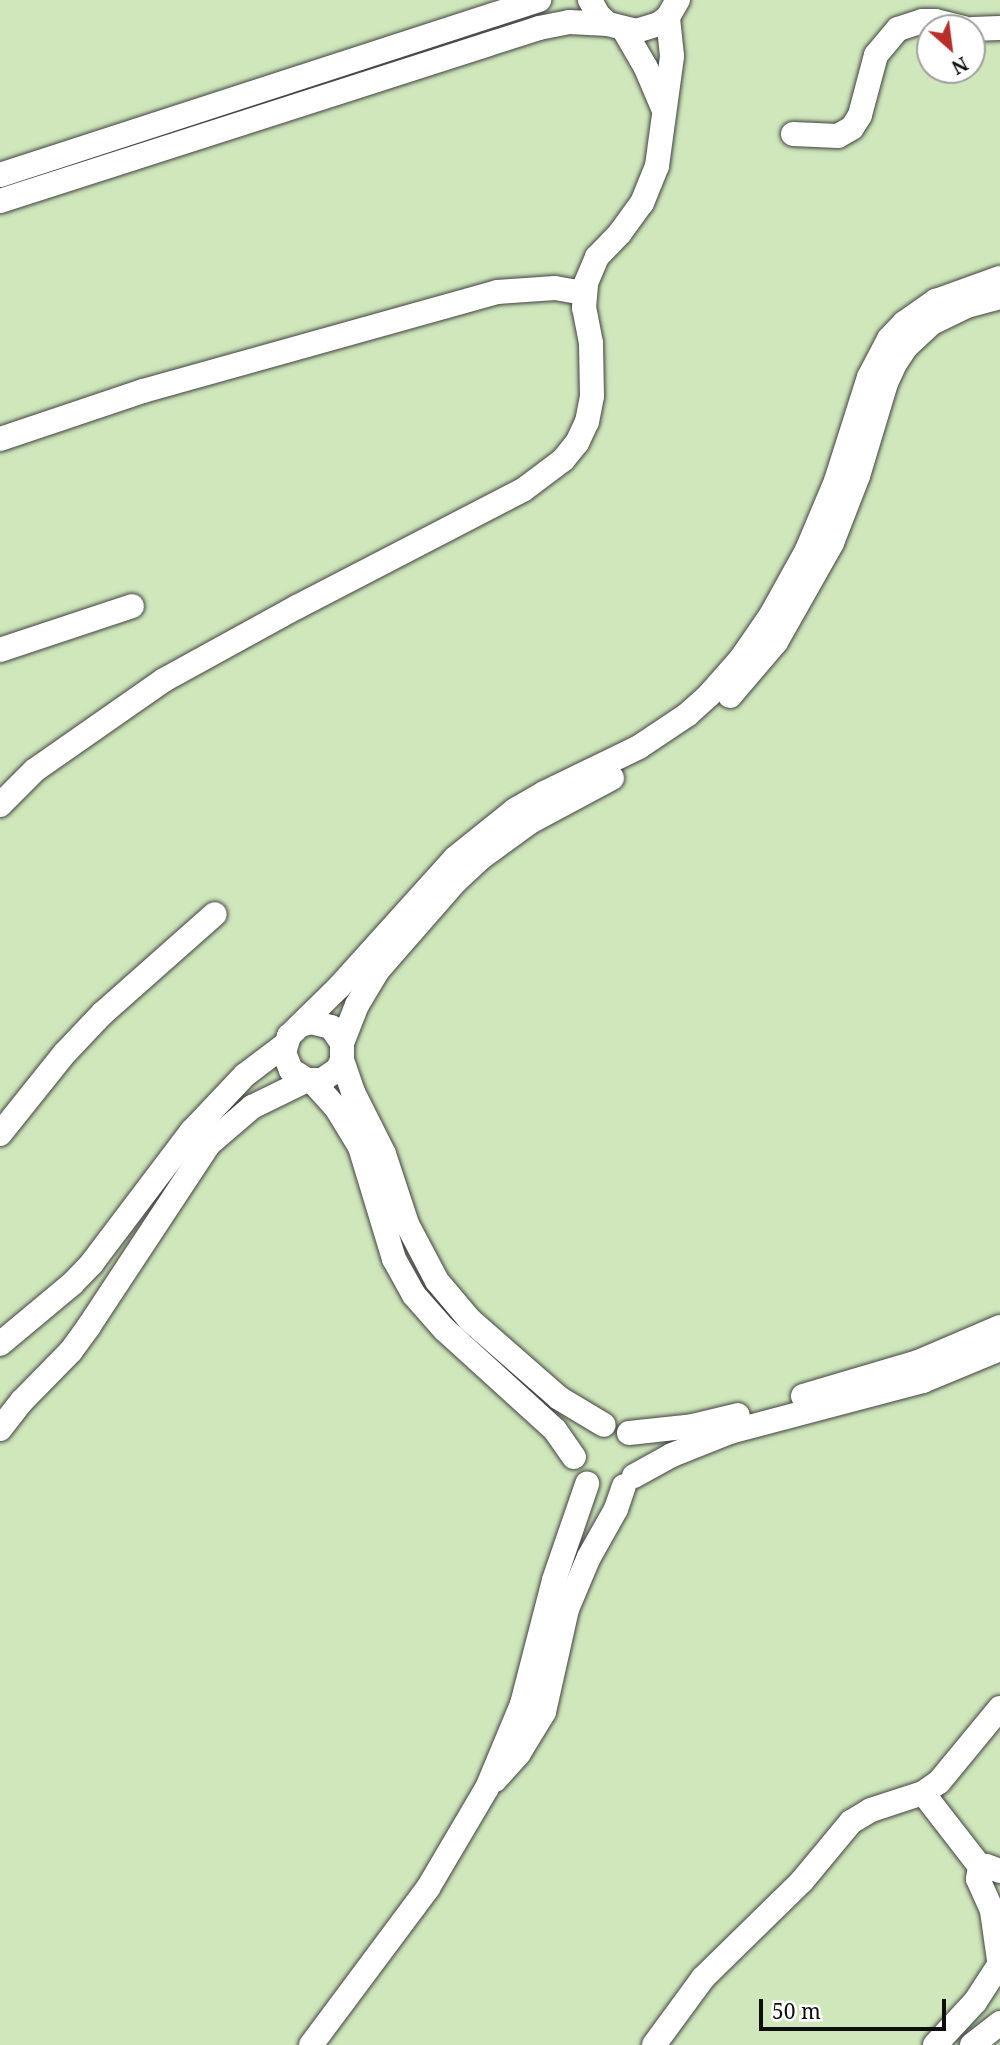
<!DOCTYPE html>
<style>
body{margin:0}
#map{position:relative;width:1000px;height:2045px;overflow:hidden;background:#fefcf0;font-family:"Noto Serif",serif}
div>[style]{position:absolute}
.green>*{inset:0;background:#cfe7bb}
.roads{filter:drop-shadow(0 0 2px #414141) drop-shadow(0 0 2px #414141)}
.minor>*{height:24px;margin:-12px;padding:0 12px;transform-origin:12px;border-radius:12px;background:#fff}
span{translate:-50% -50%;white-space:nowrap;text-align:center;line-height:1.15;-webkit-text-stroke:7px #fff;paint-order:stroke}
.north{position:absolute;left:916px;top:14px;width:70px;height:70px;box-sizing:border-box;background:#fff;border:2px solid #9f9f9f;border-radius:50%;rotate:152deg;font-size:19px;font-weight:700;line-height:28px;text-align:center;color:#0e0e0e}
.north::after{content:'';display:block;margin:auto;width:24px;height:32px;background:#b72f2d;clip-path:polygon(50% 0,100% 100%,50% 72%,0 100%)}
.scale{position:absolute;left:759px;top:1999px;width:187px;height:32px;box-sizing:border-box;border:4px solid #0e0e0e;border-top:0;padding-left:9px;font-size:21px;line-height:24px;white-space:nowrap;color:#0e0e0e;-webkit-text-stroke:5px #fff;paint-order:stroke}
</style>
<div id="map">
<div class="green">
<div style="clip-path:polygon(evenodd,0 0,1000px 0,1000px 2045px,0 2045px,0 0,930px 28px,972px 28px,972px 70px,930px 70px,930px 28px)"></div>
</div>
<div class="roads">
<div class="minor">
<div style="left:590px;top:0;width:18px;rotate:61deg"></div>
<div style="left:599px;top:16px;width:12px;rotate:42deg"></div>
<div style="left:608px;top:24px;width:29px;rotate:14deg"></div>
<div style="left:636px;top:31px;width:24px;rotate:-17deg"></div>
<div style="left:659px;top:24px;width:11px;rotate:-38deg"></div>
<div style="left:668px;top:17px;width:20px;rotate:-60deg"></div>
<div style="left:972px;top:29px;width:28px;rotate:-2deg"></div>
<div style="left:624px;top:30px;width:44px;rotate:59.9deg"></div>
<div style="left:646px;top:68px;width:43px;rotate:67deg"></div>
<div style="left:793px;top:134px;width:45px;rotate:2.5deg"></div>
<div style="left:838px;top:136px;width:16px;rotate:-30deg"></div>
<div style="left:852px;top:128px;width:15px;rotate:-58deg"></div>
<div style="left:860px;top:115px;width:62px;rotate:-75.1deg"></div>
<div style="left:876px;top:55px;width:34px;rotate:-50deg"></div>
<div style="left:898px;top:29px;width:25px;rotate:-18deg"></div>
<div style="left:922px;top:21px;width:13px"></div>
<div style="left:935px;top:21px;width:29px;rotate:14deg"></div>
<div style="left:0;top:175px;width:567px;rotate:-17.99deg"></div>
<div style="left:0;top:201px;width:566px;rotate:-17.79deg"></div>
<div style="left:539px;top:28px;width:31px;rotate:-11deg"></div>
<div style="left:569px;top:22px;width:39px;rotate:3deg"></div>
<div style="left:0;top:439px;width:151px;rotate:-18.6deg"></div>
<div style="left:143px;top:391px;width:368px;rotate:-15.6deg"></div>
<div style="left:497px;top:292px;width:58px;rotate:-3.9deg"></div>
<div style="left:555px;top:288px;width:29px;rotate:10deg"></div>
<div style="left:0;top:650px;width:139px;rotate:-18.4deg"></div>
<div style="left:730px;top:696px;width:71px;rotate:-49.6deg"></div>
<div style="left:776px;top:642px;width:114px;rotate:-60.5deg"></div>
<div style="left:832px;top:543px;width:72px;rotate:-68.8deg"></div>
<div style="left:858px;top:476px;width:97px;rotate:-73.2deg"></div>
<div style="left:886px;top:383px;width:23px;rotate:-65deg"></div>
<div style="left:896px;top:362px;width:18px;rotate:-56deg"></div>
<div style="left:906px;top:347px;width:35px;rotate:-43deg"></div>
<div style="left:932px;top:323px;width:39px;rotate:-26deg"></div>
<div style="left:967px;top:306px;width:34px;rotate:-15deg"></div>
<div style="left:0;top:805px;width:49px;rotate:-45deg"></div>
<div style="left:35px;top:770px;width:157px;rotate:-34.9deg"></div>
<div style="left:164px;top:680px;width:152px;rotate:-28.8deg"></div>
<div style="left:297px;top:607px;width:254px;rotate:-27.4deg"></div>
<div style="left:523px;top:490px;width:50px;rotate:-36.9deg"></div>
<div style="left:563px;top:460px;width:22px;rotate:-51deg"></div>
<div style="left:577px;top:443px;width:23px;rotate:-65deg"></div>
<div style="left:587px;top:422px;width:26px;rotate:-79deg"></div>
<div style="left:592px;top:396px;width:53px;rotate:-91.1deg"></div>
<div style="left:591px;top:343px;width:36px;rotate:-101deg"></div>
<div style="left:584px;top:308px;width:25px;rotate:-85deg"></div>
<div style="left:586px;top:283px;width:28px;rotate:-67deg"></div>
<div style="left:597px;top:257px;width:33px;rotate:-46deg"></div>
<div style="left:620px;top:233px;width:37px;rotate:-54deg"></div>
<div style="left:642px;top:203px;width:40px;rotate:-68deg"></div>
<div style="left:657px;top:166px;width:111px;rotate:-82.2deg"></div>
<div style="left:672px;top:56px;width:39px;rotate:-96deg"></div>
<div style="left:301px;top:1025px;width:10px;rotate:-17deg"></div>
<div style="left:311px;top:1022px;width:21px;rotate:14deg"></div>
<div style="left:331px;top:1027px;width:19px;rotate:55deg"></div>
<div style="left:342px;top:1043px;width:17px;rotate:90deg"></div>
<div style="left:342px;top:1060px;width:10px;rotate:114deg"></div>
<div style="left:338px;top:1069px;width:19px;rotate:145deg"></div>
<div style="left:322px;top:1080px;width:15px;rotate:180deg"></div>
<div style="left:307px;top:1080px;width:19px;rotate:-148deg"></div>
<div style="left:291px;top:1070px;width:18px;rotate:-112deg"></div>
<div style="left:284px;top:1053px;width:18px;rotate:-74deg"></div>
<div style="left:289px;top:1036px;width:70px;rotate:-44.4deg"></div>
<div style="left:339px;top:987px;width:173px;rotate:-48deg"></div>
<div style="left:455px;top:858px;width:77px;rotate:-38.7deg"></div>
<div style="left:515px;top:810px;width:34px;rotate:-30deg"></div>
<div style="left:544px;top:793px;width:106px;rotate:-25.8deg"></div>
<div style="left:639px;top:747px;width:58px;rotate:-33.7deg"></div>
<div style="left:687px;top:715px;width:30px;rotate:-42deg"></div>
<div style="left:709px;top:695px;width:47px;rotate:-48.5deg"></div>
<div style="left:740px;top:660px;width:55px;rotate:-55.4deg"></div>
<div style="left:771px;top:615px;width:74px;rotate:-61deg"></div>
<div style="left:807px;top:550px;width:75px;rotate:-67.2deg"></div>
<div style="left:836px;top:481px;width:109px;rotate:-72.4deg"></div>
<div style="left:869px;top:377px;width:43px;rotate:-62.2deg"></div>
<div style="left:889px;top:339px;width:22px;rotate:-47deg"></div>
<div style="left:904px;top:323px;width:39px;rotate:-35deg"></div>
<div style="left:936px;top:301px;width:68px;rotate:-19.8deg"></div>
<div style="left:342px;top:1043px;width:41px;rotate:-68.5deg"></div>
<div style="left:357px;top:1005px;width:41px;rotate:-59deg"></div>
<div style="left:378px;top:970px;width:118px;rotate:-48.8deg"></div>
<div style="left:456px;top:881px;width:35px;rotate:-43deg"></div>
<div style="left:482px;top:857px;width:59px;rotate:-36.1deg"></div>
<div style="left:530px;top:822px;width:93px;rotate:-28.2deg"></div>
<div style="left:342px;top:1060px;width:34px;rotate:71deg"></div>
<div style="left:353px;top:1092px;width:69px;rotate:63.4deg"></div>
<div style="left:384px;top:1154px;width:74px;rotate:71.8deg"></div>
<div style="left:407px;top:1224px;width:64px;rotate:62.2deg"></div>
<div style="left:437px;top:1281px;width:51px;rotate:49.8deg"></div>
<div style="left:470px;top:1320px;width:118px;rotate:41.2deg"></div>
<div style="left:559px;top:1398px;width:52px;rotate:31deg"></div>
<div style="left:312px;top:1081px;width:38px;rotate:48deg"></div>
<div style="left:337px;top:1109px;width:44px;rotate:58.8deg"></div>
<div style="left:360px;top:1147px;width:117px;rotate:73.1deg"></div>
<div style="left:394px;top:1259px;width:41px;rotate:60.9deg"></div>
<div style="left:414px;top:1295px;width:45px;rotate:48.6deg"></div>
<div style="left:444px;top:1329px;width:150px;rotate:42.3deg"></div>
<div style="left:555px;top:1430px;width:33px;rotate:55deg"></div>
<div style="left:0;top:1134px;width:104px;rotate:-51.3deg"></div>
<div style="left:65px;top:1053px;width:55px;rotate:-46.5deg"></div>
<div style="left:103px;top:1013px;width:149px;rotate:-41.5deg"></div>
<div style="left:0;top:1344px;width:94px;rotate:-39.8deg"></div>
<div style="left:72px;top:1284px;width:29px;rotate:-46deg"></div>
<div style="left:92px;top:1263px;width:166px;rotate:-52.9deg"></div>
<div style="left:192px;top:1131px;width:77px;rotate:-46.6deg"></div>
<div style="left:245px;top:1075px;width:51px;rotate:-37.1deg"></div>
<div style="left:803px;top:1396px;width:120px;rotate:-16.5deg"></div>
<div style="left:918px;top:1362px;width:89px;rotate:-23.1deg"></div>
<div style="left:0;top:1429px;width:36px;rotate:-52deg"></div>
<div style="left:22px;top:1401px;width:70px;rotate:-45.6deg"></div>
<div style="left:71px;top:1351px;width:31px;rotate:-54deg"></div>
<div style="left:89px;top:1326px;width:218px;rotate:-56.6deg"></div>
<div style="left:209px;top:1144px;width:57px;rotate:-40.7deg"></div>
<div style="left:252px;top:1107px;width:61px;rotate:-26.1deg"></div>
<div style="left:629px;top:1433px;width:64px;rotate:-6.2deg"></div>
<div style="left:693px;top:1426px;width:46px;rotate:-13.7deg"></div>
<div style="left:634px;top:1476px;width:43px;rotate:-28.9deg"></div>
<div style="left:672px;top:1455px;width:62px;rotate:-21.6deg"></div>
<div style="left:730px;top:1432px;width:200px;rotate:-14.8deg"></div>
<div style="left:923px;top:1381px;width:83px;rotate:-22.6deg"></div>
<div style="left:495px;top:1780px;width:36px;rotate:-48deg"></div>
<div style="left:519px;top:1753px;width:48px;rotate:-58.6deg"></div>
<div style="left:544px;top:1712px;width:106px;rotate:-77.4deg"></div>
<div style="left:567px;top:1609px;width:56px;rotate:-67.1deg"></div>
<div style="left:589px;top:1557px;width:55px;rotate:-60.6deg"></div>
<div style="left:616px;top:1509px;width:24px;rotate:-71deg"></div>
<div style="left:923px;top:1793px;width:96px;rotate:52.2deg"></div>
<div style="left:1000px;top:1871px;width:15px;rotate:-160deg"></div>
<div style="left:986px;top:1866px;width:11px;rotate:131deg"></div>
<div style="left:979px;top:1874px;width:5px;rotate:101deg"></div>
<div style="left:978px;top:1879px;width:35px;rotate:66deg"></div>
<div style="left:992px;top:1911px;width:57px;rotate:81.9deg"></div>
<div style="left:311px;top:2045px;width:196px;rotate:-53.3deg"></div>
<div style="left:428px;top:1888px;width:116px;rotate:-59.5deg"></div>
<div style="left:487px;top:1788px;width:91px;rotate:-67.4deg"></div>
<div style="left:522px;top:1704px;width:128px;rotate:-75.5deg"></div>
<div style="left:554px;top:1580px;width:102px;rotate:-71deg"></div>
<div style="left:654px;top:2045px;width:83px;rotate:-53.8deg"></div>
<div style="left:703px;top:1978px;width:139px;rotate:-44.4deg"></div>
<div style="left:802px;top:1881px;width:77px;rotate:-50.3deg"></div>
<div style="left:851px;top:1822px;width:23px;rotate:-31deg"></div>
<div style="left:871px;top:1810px;width:55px;rotate:-18.1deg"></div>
<div style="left:923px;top:1793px;width:19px;rotate:-35deg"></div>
<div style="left:939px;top:1782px;width:96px;rotate:-50.5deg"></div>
<div style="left:935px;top:2045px;width:59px;rotate:-47.1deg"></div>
<div style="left:975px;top:2002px;width:44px;rotate:-57deg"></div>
<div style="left:972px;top:2045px;width:36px;rotate:-38deg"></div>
</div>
</div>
<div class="north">N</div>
<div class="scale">50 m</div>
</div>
